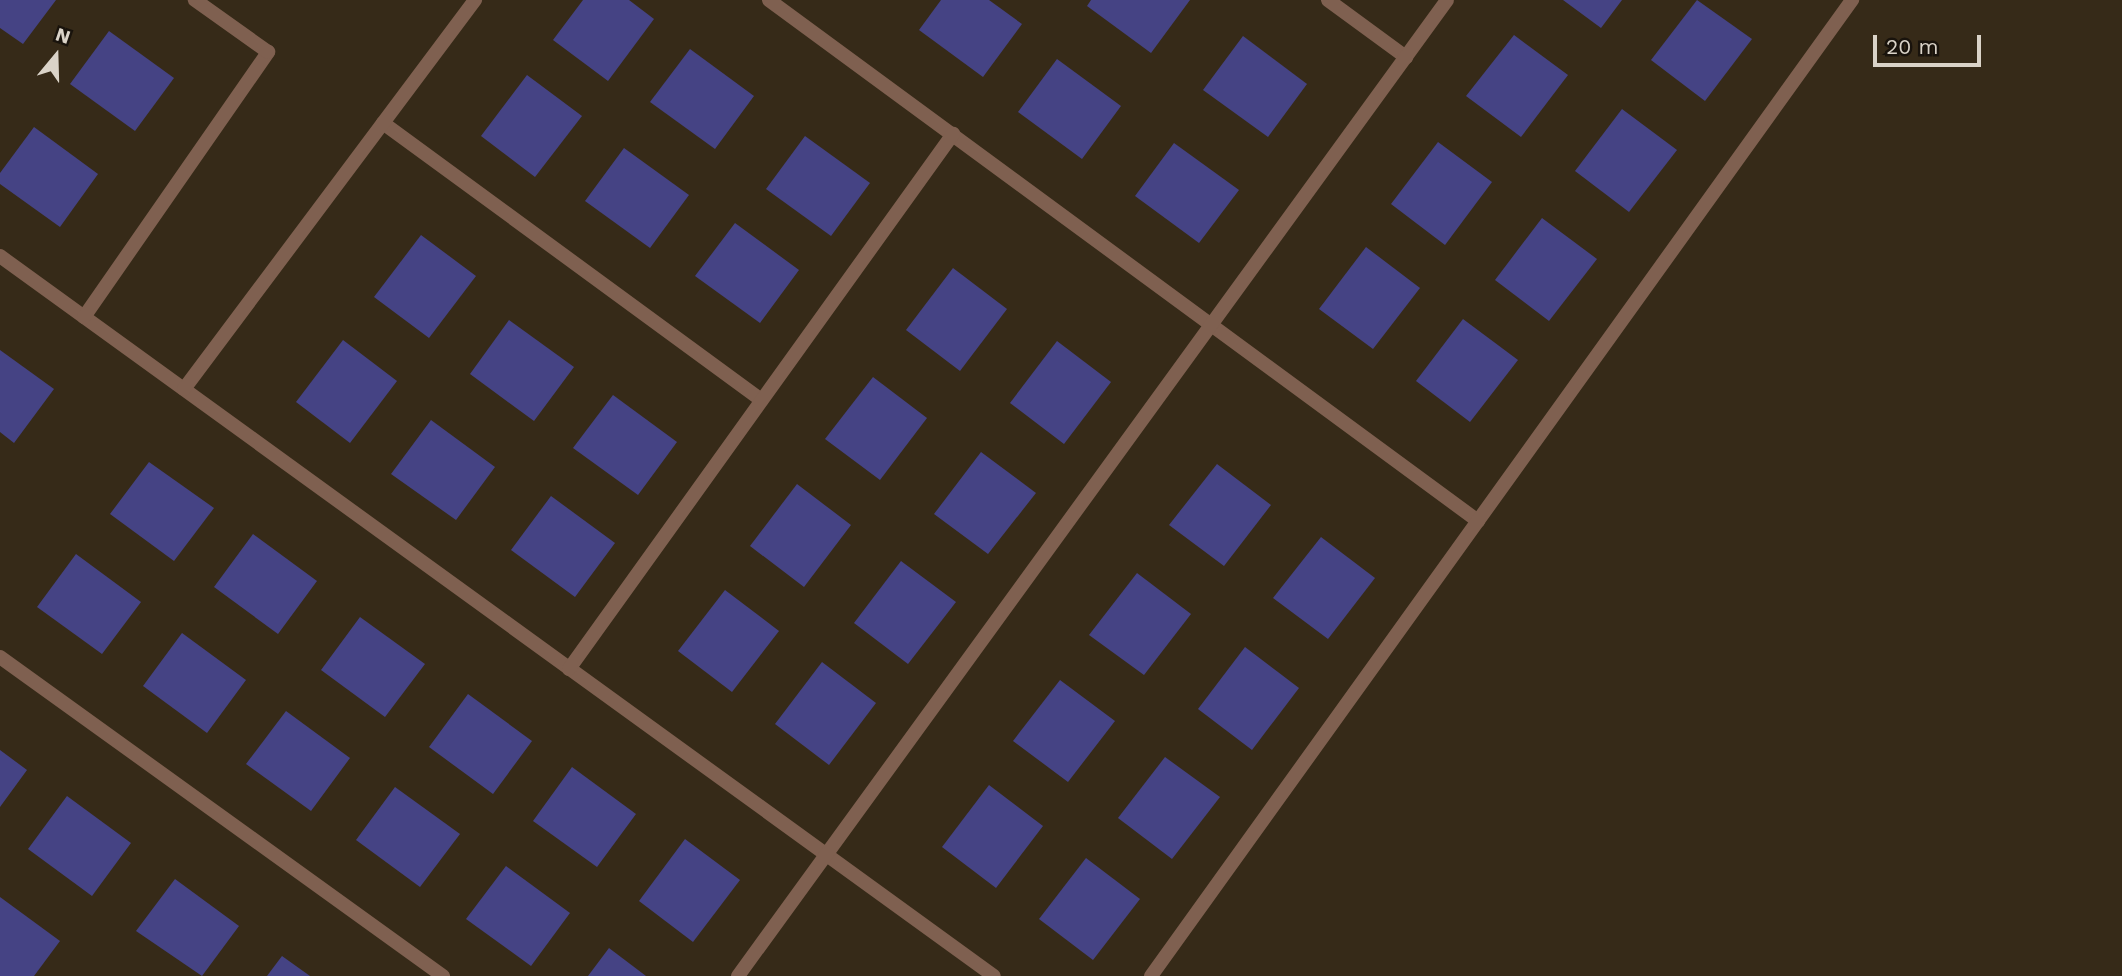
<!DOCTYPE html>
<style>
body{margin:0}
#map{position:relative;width:2122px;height:976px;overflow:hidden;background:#362a18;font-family:"Work Sans",sans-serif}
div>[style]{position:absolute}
.building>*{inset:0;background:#454384}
.minor>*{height:14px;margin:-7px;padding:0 7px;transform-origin:7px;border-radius:7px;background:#7f6050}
span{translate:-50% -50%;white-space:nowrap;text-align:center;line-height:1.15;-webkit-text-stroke:5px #19130c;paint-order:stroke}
.north{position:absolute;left:21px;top:21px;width:70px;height:70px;-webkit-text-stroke:5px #19130c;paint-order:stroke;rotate:19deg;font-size:19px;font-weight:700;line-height:28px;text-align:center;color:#dad3c8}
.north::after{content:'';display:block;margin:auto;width:24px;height:32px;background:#dad3c8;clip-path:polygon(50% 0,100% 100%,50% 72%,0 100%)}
.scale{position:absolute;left:1873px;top:35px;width:108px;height:32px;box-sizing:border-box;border:4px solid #dad3c8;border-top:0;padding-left:9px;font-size:21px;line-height:24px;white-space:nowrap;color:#dad3c8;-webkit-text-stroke:5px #19130c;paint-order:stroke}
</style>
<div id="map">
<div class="building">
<div style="clip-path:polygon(0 0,56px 0,23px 44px,0 28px)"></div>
<div style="clip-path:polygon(583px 0,629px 0,654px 19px,608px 81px,553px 40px)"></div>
<div style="clip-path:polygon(941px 0,989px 0,1022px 24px,983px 77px,919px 30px)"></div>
<div style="clip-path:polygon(1091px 0,1190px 0,1151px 53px,1087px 6px)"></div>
<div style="clip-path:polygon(1563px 0,1622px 0,1601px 28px)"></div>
<div style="clip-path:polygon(1697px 0,1752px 39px,1705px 101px,1651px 60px)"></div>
<div style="clip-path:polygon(109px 31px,174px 78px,135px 131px,70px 84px)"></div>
<div style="clip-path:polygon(1514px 35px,1568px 75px,1521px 137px,1466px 96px)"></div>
<div style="clip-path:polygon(1243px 36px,1307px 84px,1268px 137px,1203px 90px)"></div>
<div style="clip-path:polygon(690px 49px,754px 96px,715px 149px,650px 102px)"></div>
<div style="clip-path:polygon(1057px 59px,1121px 106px,1082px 159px,1018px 112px)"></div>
<div style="clip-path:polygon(527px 75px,582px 116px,535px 177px,481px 136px)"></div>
<div style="clip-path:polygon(1622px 109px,1677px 150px,1629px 212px,1575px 171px)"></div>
<div style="clip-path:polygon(34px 127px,98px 174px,60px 227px,0 184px,0 173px)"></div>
<div style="clip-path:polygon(805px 136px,870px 183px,831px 236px,766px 189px)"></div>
<div style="clip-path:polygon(1438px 142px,1492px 182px,1445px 245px,1391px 204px)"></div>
<div style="clip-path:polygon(1174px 143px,1239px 190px,1199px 243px,1135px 196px)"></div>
<div style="clip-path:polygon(624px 148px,689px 195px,650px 248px,585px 201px)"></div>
<div style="clip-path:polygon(1542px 218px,1597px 259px,1549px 321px,1495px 280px)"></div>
<div style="clip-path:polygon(735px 223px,799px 270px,760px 323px,695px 276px)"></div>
<div style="clip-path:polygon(421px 235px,476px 276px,429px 338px,374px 297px)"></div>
<div style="clip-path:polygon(1366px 247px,1420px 288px,1373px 349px,1319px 309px)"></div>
<div style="clip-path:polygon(953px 268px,1007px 309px,960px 371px,906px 330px)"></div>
<div style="clip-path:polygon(1463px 319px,1518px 360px,1470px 422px,1416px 381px)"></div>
<div style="clip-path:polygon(509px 320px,574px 367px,534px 421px,470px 374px)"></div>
<div style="clip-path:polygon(343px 340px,397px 381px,350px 443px,296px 402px)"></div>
<div style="clip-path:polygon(1057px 341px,1111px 382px,1064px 444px,1010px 403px)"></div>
<div style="clip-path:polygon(0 350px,54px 389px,14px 443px,0 432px)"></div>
<div style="clip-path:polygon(873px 377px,927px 418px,880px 480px,825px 439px)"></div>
<div style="clip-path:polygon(613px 395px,677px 442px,638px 495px,573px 448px)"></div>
<div style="clip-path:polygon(431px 420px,495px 467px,456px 520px,391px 474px)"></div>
<div style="clip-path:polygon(981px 452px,1036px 493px,988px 554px,934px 514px)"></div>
<div style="clip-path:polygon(149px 462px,214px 508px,174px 561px,110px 514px)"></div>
<div style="clip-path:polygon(1217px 464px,1271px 505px,1224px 566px,1169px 525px)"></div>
<div style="clip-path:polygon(797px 484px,851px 525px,804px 587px,750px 546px)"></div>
<div style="clip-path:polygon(551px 496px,615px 543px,575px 597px,511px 550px)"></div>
<div style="clip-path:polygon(253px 534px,317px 581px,278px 634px,214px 587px)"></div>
<div style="clip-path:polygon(1321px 537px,1375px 578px,1328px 639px,1273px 598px)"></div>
<div style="clip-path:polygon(76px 554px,141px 602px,102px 654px,37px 607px)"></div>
<div style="clip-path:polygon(901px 561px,956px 602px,908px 664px,854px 623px)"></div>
<div style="clip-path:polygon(1137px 573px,1191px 614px,1144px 675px,1089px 635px)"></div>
<div style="clip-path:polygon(725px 590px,779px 631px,732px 692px,678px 651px)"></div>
<div style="clip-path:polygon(360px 617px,425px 664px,385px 717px,321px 670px)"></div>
<div style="clip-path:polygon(182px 633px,246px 680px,207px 733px,143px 686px)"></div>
<div style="clip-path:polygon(1245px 647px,1299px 688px,1252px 750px,1198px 709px)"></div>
<div style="clip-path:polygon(822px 662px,876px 703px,829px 765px,775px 724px)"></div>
<div style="clip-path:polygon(1060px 680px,1115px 721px,1068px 782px,1013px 741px)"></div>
<div style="clip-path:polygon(468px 694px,532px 741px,493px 794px,429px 747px)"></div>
<div style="clip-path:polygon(286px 711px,350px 758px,311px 811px,246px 764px)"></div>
<div style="clip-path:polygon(0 750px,27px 770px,0 807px)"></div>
<div style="clip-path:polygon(1165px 757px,1220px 797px,1172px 859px,1118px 818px)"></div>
<div style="clip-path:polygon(572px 767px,636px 814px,597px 867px,533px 821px)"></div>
<div style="clip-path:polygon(989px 785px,1043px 826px,996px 888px,942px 847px)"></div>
<div style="clip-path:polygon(395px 787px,460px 834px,420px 887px,356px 840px)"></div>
<div style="clip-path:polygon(67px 796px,131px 843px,92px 896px,28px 849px)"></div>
<div style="clip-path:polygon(685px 839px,740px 880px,693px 942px,639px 901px)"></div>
<div style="clip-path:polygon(1086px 858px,1140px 899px,1093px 960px,1039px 919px)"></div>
<div style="clip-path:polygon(506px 866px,570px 913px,531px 966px,466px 919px)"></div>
<div style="clip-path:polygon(175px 879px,239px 926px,202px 976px,136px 931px)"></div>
<div style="clip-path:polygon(0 897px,60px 941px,34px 976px,0 976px)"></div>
<div style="clip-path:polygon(609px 948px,646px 976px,588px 976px)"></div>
<div style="clip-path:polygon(282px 956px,310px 976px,267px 976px)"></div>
</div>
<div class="minor">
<div style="left:769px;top:0;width:880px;rotate:36.31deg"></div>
<div style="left:1328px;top:0;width:97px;rotate:36.2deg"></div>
<div style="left:383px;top:123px;width:469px;rotate:36.2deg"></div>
<div style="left:0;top:256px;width:1227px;rotate:35.92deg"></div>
<div style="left:84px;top:317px;width:323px;rotate:-55.2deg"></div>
<div style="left:268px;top:52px;width:90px;rotate:-144.5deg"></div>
<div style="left:184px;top:389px;width:486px;rotate:-53.2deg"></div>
<div style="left:0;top:657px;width:546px;rotate:35.76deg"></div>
<div style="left:569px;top:669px;width:659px;rotate:-54.33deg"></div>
<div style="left:738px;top:976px;width:1206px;rotate:-54deg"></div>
<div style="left:1151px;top:976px;width:1202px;rotate:-54.31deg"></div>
</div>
<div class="north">N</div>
<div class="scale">20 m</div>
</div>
